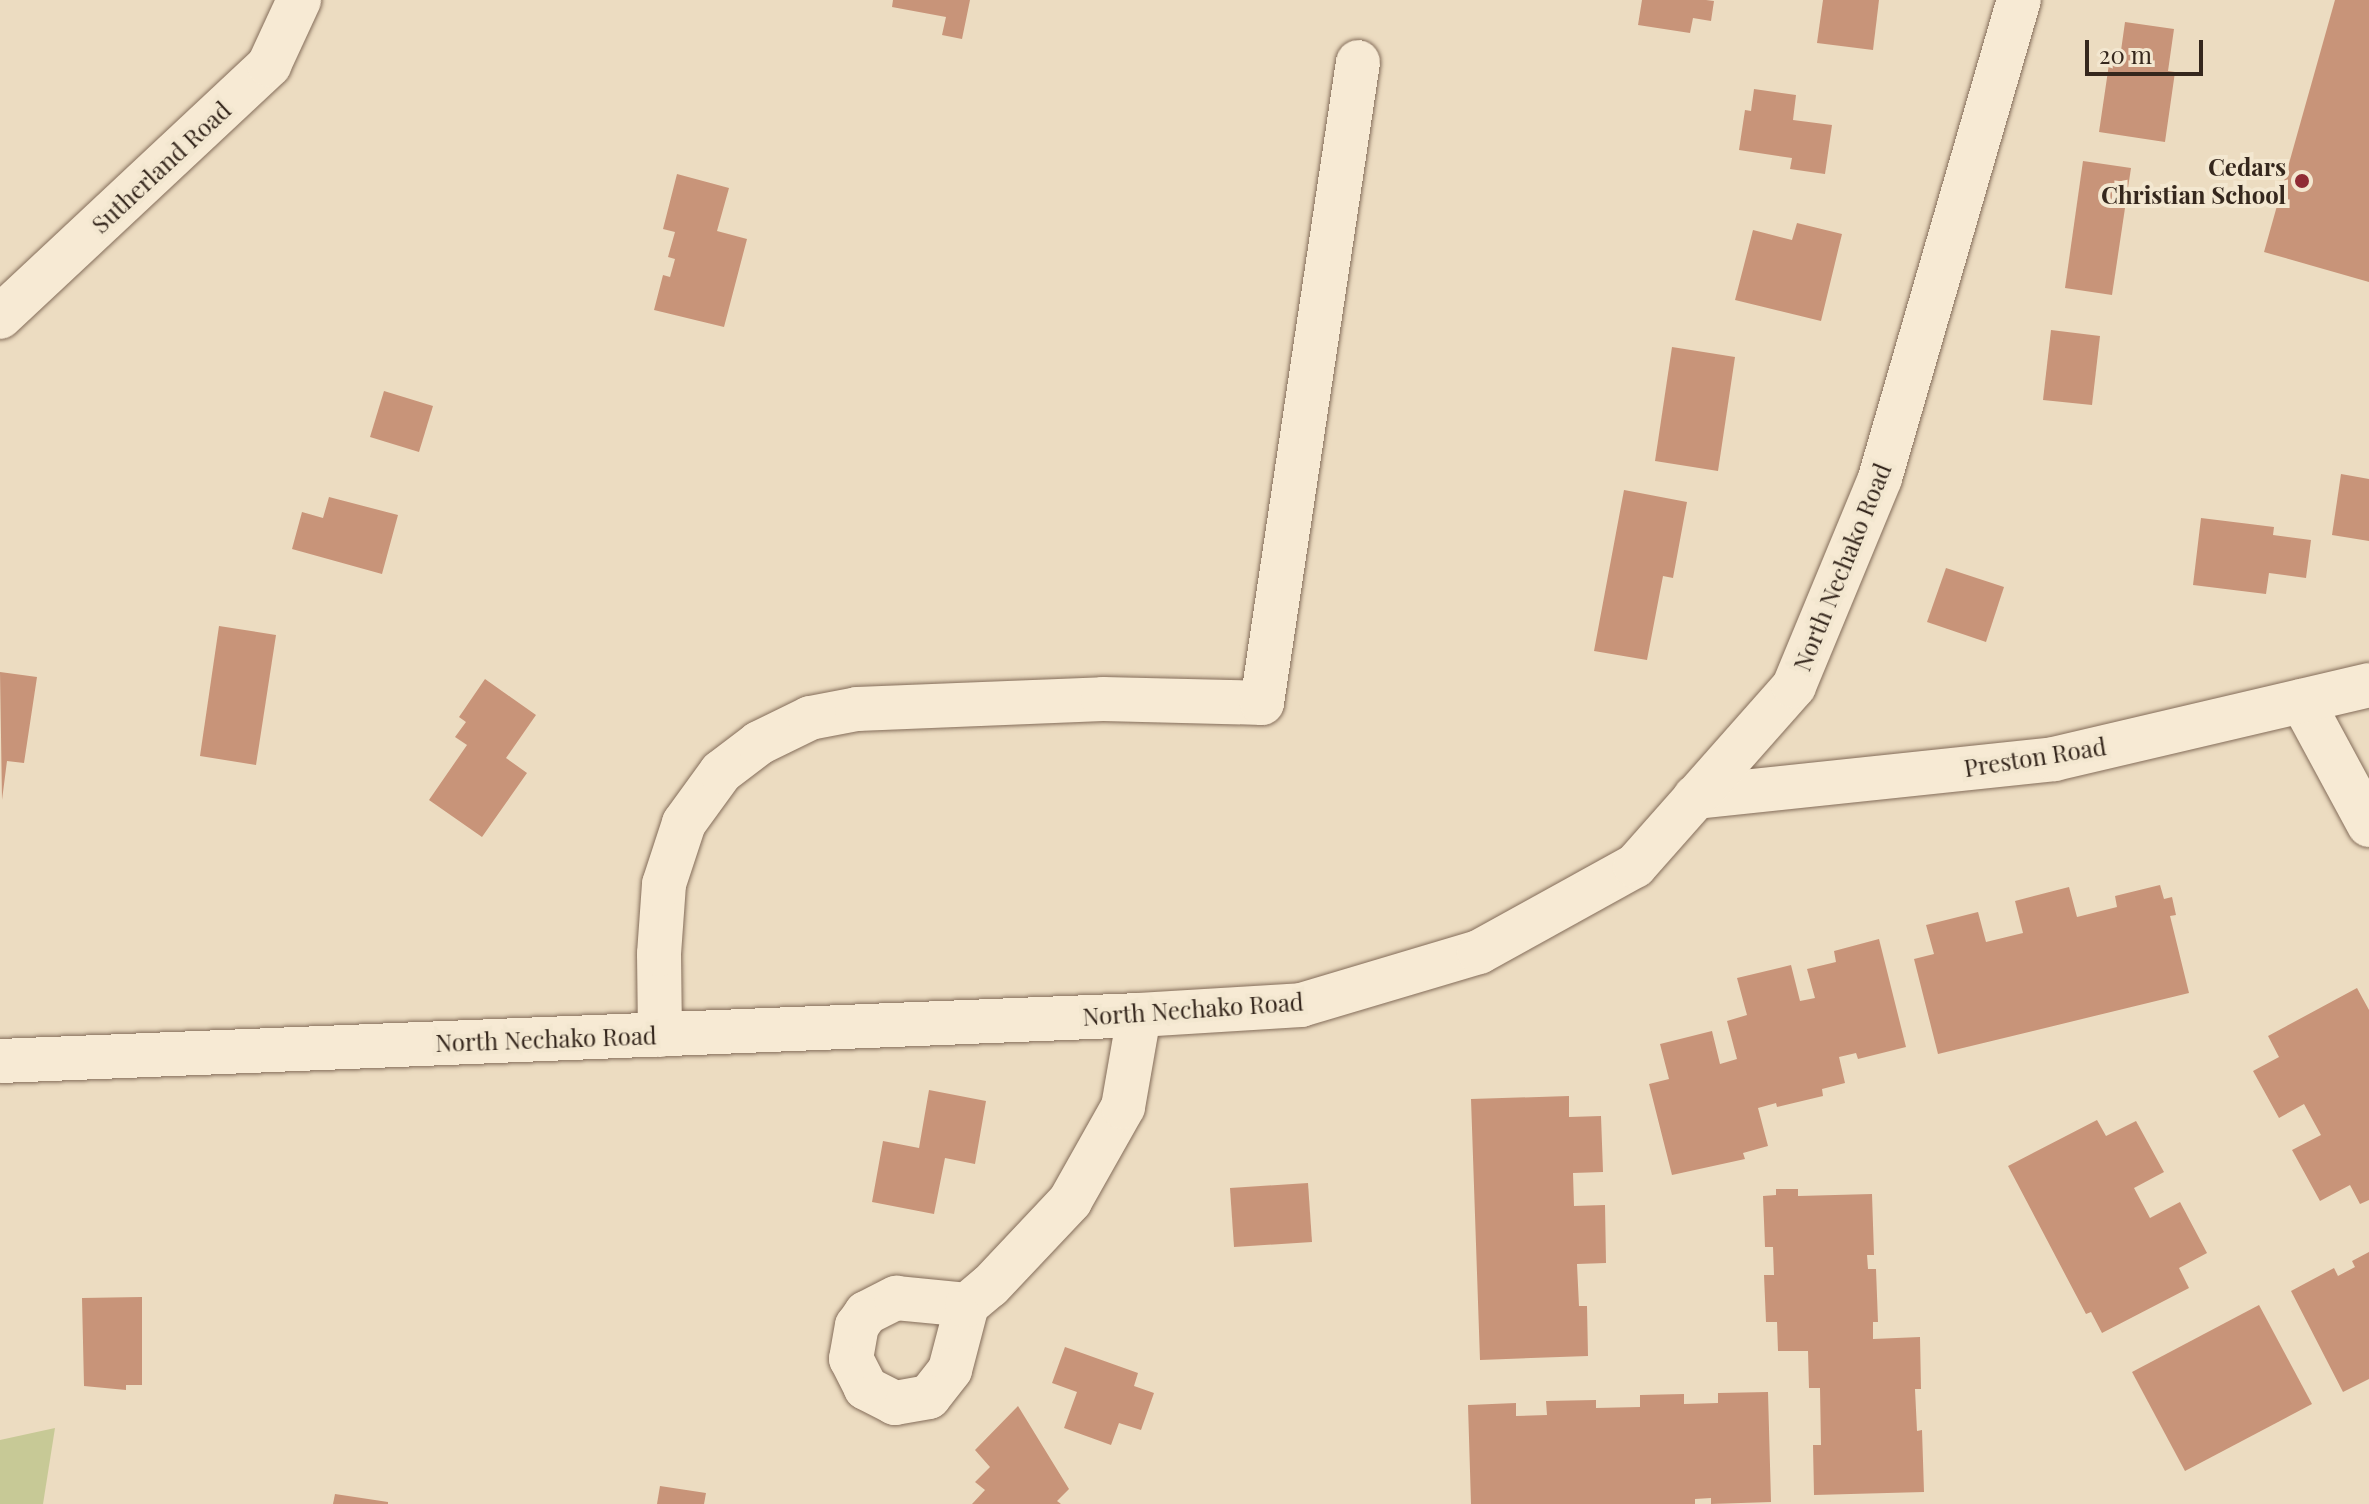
<!DOCTYPE html>
<style>
body{margin:0}
#map{position:relative;width:2369px;height:1504px;overflow:hidden;background:#ecdcc1;font-family:"Playfair Display",serif}
div>[style]{position:absolute}
.green>*{inset:0;background:#c7c996}
.building>*{inset:0;background:#c89479}
.roads{filter:drop-shadow(0 0 2px #846d5a) drop-shadow(0 0 2px #846d5a)}
.street>*{height:44px;margin:-22px;padding:0 22px;transform-origin:22px;border-radius:22px;background:#f7ead4}
.secondary>*{height:44px;margin:-22px;padding:0 22px;transform-origin:22px;border-radius:22px;background:#f7ead4}
.dots>*{width:22px;height:22px;translate:-50% -50%;box-sizing:border-box;border:4px solid #f3e7d0;border-radius:50%}
span{translate:-50% -50%;white-space:nowrap;text-align:center;line-height:1.15;-webkit-text-stroke:8px #f3e7d0;paint-order:stroke}
.street-label{font-size:24px;color:#35271d}
.poi-label{font-size:24px;color:#35271d;font-weight:700}
.right{translate:-100% -50%;text-align:right}
.scale{position:absolute;left:2085px;top:40px;width:118px;height:36px;box-sizing:border-box;border:4px solid #35271d;border-top:0;padding-left:10px;font-size:24px;line-height:28px;white-space:nowrap;color:#35271d;-webkit-text-stroke:6px #f3e7d0;paint-order:stroke}
</style>
<div id="map">
<div class="green">
<div style="clip-path:polygon(55px 1428px,43px 1504px,0 1504px,0 1440px)"></div>
</div>
<div class="building">
<div style="clip-path:polygon(893px 0,970px 0,962px 39px,942px 35px,946px 17px,892px 7px)"></div>
<div style="clip-path:polygon(1642px 0,1706px 0,1714px 1px,1711px 21px,1693px 18px,1690px 33px,1638px 25px)"></div>
<div style="clip-path:polygon(1823px 0,1879px 0,1873px 50px,1817px 43px)"></div>
<div style="clip-path:polygon(2335px 0,2369px 0,2369px 282px,2264px 252px)"></div>
<div style="clip-path:polygon(2125px 22px,2174px 29px,2168px 71px,2175px 72px,2165px 142px,2099px 132px,2109px 64px,2119px 65px)"></div>
<div style="clip-path:polygon(1754px 89px,1796px 95px,1793px 120px,1832px 125px,1825px 174px,1790px 169px,1792px 158px,1739px 150px,1745px 110px,1751px 111px)"></div>
<div style="clip-path:polygon(2083px 161px,2131px 168px,2112px 295px,2065px 288px)"></div>
<div style="clip-path:polygon(677px 174px,729px 188px,717px 231px,747px 239px,724px 327px,654px 310px,663px 275px,670px 277px,675px 259px,668px 257px,675px 232px,663px 229px)"></div>
<div style="clip-path:polygon(1797px 223px,1842px 234px,1821px 321px,1735px 300px,1753px 230px,1792px 240px)"></div>
<div style="clip-path:polygon(2051px 330px,2100px 336px,2092px 405px,2043px 400px)"></div>
<div style="clip-path:polygon(1672px 347px,1735px 357px,1718px 471px,1655px 461px)"></div>
<div style="clip-path:polygon(384px 391px,433px 406px,419px 452px,370px 437px)"></div>
<div style="clip-path:polygon(2341px 474px,2369px 479px,2369px 541px,2332px 535px)"></div>
<div style="clip-path:polygon(1624px 490px,1687px 502px,1673px 578px,1663px 576px,1647px 660px,1594px 651px)"></div>
<div style="clip-path:polygon(329px 497px,398px 515px,382px 574px,292px 549px,302px 512px,323px 518px)"></div>
<div style="clip-path:polygon(2201px 518px,2274px 527px,2273px 535px,2311px 540px,2306px 578px,2269px 573px,2266px 594px,2193px 585px)"></div>
<div style="clip-path:polygon(1946px 568px,2004px 587px,1986px 642px,1927px 622px)"></div>
<div style="clip-path:polygon(219px 626px,276px 635px,256px 765px,200px 756px)"></div>
<div style="clip-path:polygon(0 672px,37px 677px,24px 763px,7px 761px,2px 800px)"></div>
<div style="clip-path:polygon(485px 679px,536px 715px,506px 758px,527px 773px,482px 837px,429px 800px,467px 745px,455px 737px,466px 722px,459px 717px)"></div>
<div style="clip-path:polygon(2160px 885px,2164px 899px,2172px 897px,2176px 915px,2170px 916px,2189px 993px,1938px 1054px,1914px 959px,1934px 954px,1926px 925px,1978px 912px,1986px 942px,2023px 933px,2015px 901px,2069px 887px,2077px 917px,2117px 907px,2115px 896px)"></div>
<div style="clip-path:polygon(1879px 939px,1906px 1047px,1858px 1059px,1856px 1053px,1839px 1057px,1845px 1083px,1822px 1089px,1823px 1096px,1777px 1107px,1776px 1103px,1758px 1108px,1768px 1146px,1743px 1153px,1745px 1159px,1672px 1175px,1649px 1084px,1669px 1079px,1660px 1044px,1712px 1031px,1720px 1064px,1737px 1059px,1727px 1021px,1747px 1015px,1737px 978px,1791px 965px,1800px 1001px,1815px 998px,1807px 969px,1836px 962px,1834px 951px)"></div>
<div style="clip-path:polygon(2357px 988px,2369px 1010px,2369px 1200px,2360px 1204px,2350px 1185px,2320px 1201px,2292px 1150px,2321px 1135px,2304px 1104px,2279px 1118px,2253px 1071px,2279px 1057px,2268px 1036px)"></div>
<div style="clip-path:polygon(929px 1090px,986px 1101px,975px 1164px,945px 1158px,934px 1214px,872px 1202px,883px 1141px,919px 1148px)"></div>
<div style="clip-path:polygon(1569px 1096px,1569px 1117px,1601px 1116px,1603px 1172px,1573px 1173px,1574px 1206px,1605px 1205px,1606px 1263px,1577px 1264px,1579px 1306px,1587px 1306px,1588px 1356px,1480px 1360px,1471px 1099px)"></div>
<div style="clip-path:polygon(2097px 1120px,2106px 1136px,2136px 1121px,2164px 1172px,2134px 1188px,2150px 1218px,2180px 1202px,2207px 1253px,2179px 1268px,2189px 1288px,2102px 1333px,2091px 1312px,2086px 1314px,2008px 1166px)"></div>
<div style="clip-path:polygon(1308px 1183px,1312px 1242px,1234px 1247px,1230px 1188px)"></div>
<div style="clip-path:polygon(1776px 1189px,1798px 1189px,1798px 1196px,1872px 1194px,1874px 1255px,1867px 1255px,1868px 1269px,1876px 1269px,1878px 1322px,1873px 1322px,1873px 1339px,1920px 1337px,1921px 1389px,1915px 1389px,1917px 1431px,1922px 1430px,1924px 1492px,1814px 1495px,1813px 1445px,1821px 1445px,1820px 1388px,1809px 1388px,1808px 1351px,1778px 1351px,1777px 1322px,1766px 1322px,1764px 1275px,1774px 1275px,1773px 1247px,1765px 1247px,1763px 1196px,1776px 1195px)"></div>
<div style="clip-path:polygon(2369px 1252px,2369px 1379px,2343px 1392px,2291px 1291px,2334px 1268px,2338px 1276px,2355px 1267px,2352px 1261px)"></div>
<div style="clip-path:polygon(142px 1297px,142px 1385px,126px 1385px,126px 1390px,84px 1386px,82px 1298px)"></div>
<div style="clip-path:polygon(2259px 1305px,2312px 1404px,2185px 1471px,2132px 1372px)"></div>
<div style="clip-path:polygon(1065px 1347px,1138px 1373px,1134px 1386px,1154px 1393px,1141px 1430px,1119px 1423px,1111px 1445px,1064px 1428px,1077px 1392px,1052px 1383px)"></div>
<div style="clip-path:polygon(1768px 1392px,1771px 1502px,1711px 1504px,1711px 1498px,1695px 1499px,1695px 1504px,1471px 1504px,1468px 1405px,1516px 1403px,1516px 1416px,1547px 1415px,1546px 1401px,1596px 1400px,1596px 1408px,1640px 1407px,1640px 1395px,1684px 1394px,1684px 1404px,1718px 1403px,1718px 1393px)"></div>
<div style="clip-path:polygon(1018px 1406px,1069px 1489px,1057px 1501px,1061px 1504px,972px 1504px,985px 1490px,975px 1482px,990px 1467px,975px 1450px)"></div>
<div style="clip-path:polygon(660px 1486px,706px 1493px,704px 1504px,657px 1504px)"></div>
<div style="clip-path:polygon(335px 1494px,388px 1502px,388px 1504px,333px 1504px)"></div>
</div>
<div class="roads">
<div class="street">
<div style="left:0;top:317px;width:369px;rotate:-43.1deg"></div>
<div style="left:269px;top:65px;width:72px;rotate:-65.2deg"></div>
<div style="left:2302px;top:701px;width:141px;rotate:61.6deg"></div>
<div style="left:1695px;top:797px;width:361px;rotate:-6deg"></div>
<div style="left:2054px;top:759px;width:324px;rotate:-13.2deg"></div>
<div style="left:660px;top:1035px;width:81px;rotate:-90.7deg"></div>
<div style="left:659px;top:954px;width:70px;rotate:-85.9deg"></div>
<div style="left:664px;top:884px;width:64px;rotate:-71.8deg"></div>
<div style="left:684px;top:823px;width:63px;rotate:-54deg"></div>
<div style="left:721px;top:772px;width:48px;rotate:-37.3deg"></div>
<div style="left:759px;top:743px;width:57px;rotate:-26.1deg"></div>
<div style="left:810px;top:718px;width:48px;rotate:-10.8deg"></div>
<div style="left:857px;top:709px;width:246px;rotate:-2.3deg"></div>
<div style="left:1103px;top:699px;width:159px;rotate:1.4deg"></div>
<div style="left:1262px;top:703px;width:648px;rotate:-81.48deg"></div>
<div style="left:967px;top:1305px;width:67px;rotate:104.7deg"></div>
<div style="left:950px;top:1370px;width:34px;rotate:128deg"></div>
<div style="left:929px;top:1397px;width:35px;rotate:170deg"></div>
<div style="left:895px;top:1403px;width:33px;rotate:-153deg"></div>
<div style="left:866px;top:1388px;width:33px;rotate:-117deg"></div>
<div style="left:851px;top:1359px;width:34px;rotate:-80deg"></div>
<div style="left:857px;top:1326px;width:16px;rotate:-55deg"></div>
<div style="left:866px;top:1313px;width:34px;rotate:-27deg"></div>
<div style="left:896px;top:1298px;width:71px;rotate:5.6deg"></div>
<div style="left:967px;top:1305px;width:30px;rotate:-40deg"></div>
<div style="left:990px;top:1286px;width:117px;rotate:-46.7deg"></div>
<div style="left:1070px;top:1201px;width:108px;rotate:-60.6deg"></div>
<div style="left:1123px;top:1107px;width:93px;rotate:-80.1deg"></div>
</div>
<div class="secondary">
<div style="left:0;top:1061px;width:1140px;rotate:-2.31deg"></div>
<div style="left:1139px;top:1015px;width:162px;rotate:-3.5deg"></div>
<div style="left:1301px;top:1005px;width:186px;rotate:-16.6deg"></div>
<div style="left:1479px;top:952px;width:178px;rotate:-28.9deg"></div>
<div style="left:1635px;top:866px;width:240px;rotate:-48.5deg"></div>
<div style="left:1794px;top:686px;width:225px;rotate:-67.5deg"></div>
<div style="left:1880px;top:478px;width:498px;rotate:-73.8deg"></div>
</div>
</div>
<div class="dots">
<div style="left:2302px;top:181px;background:#902c35"></div>
</div>
<div class="street-label">
<span style="left:161px;top:167px;rotate:-43deg">Sutherland Road</span>
<span style="left:1842px;top:567px;rotate:-68deg">North Nechako Road</span>
<span style="left:2035px;top:757px;rotate:-9deg">Preston Road</span>
<span style="left:1193px;top:1009px;rotate:-4deg">North Nechako Road</span>
<span style="left:546px;top:1039px;rotate:-2deg">North Nechako Road</span>
</div>
<div class="poi-label">
<span class="right" style="left:2286px;top:181px">Cedars<br>Christian School</span>
</div>
<div class="scale">20 m</div>
</div>
